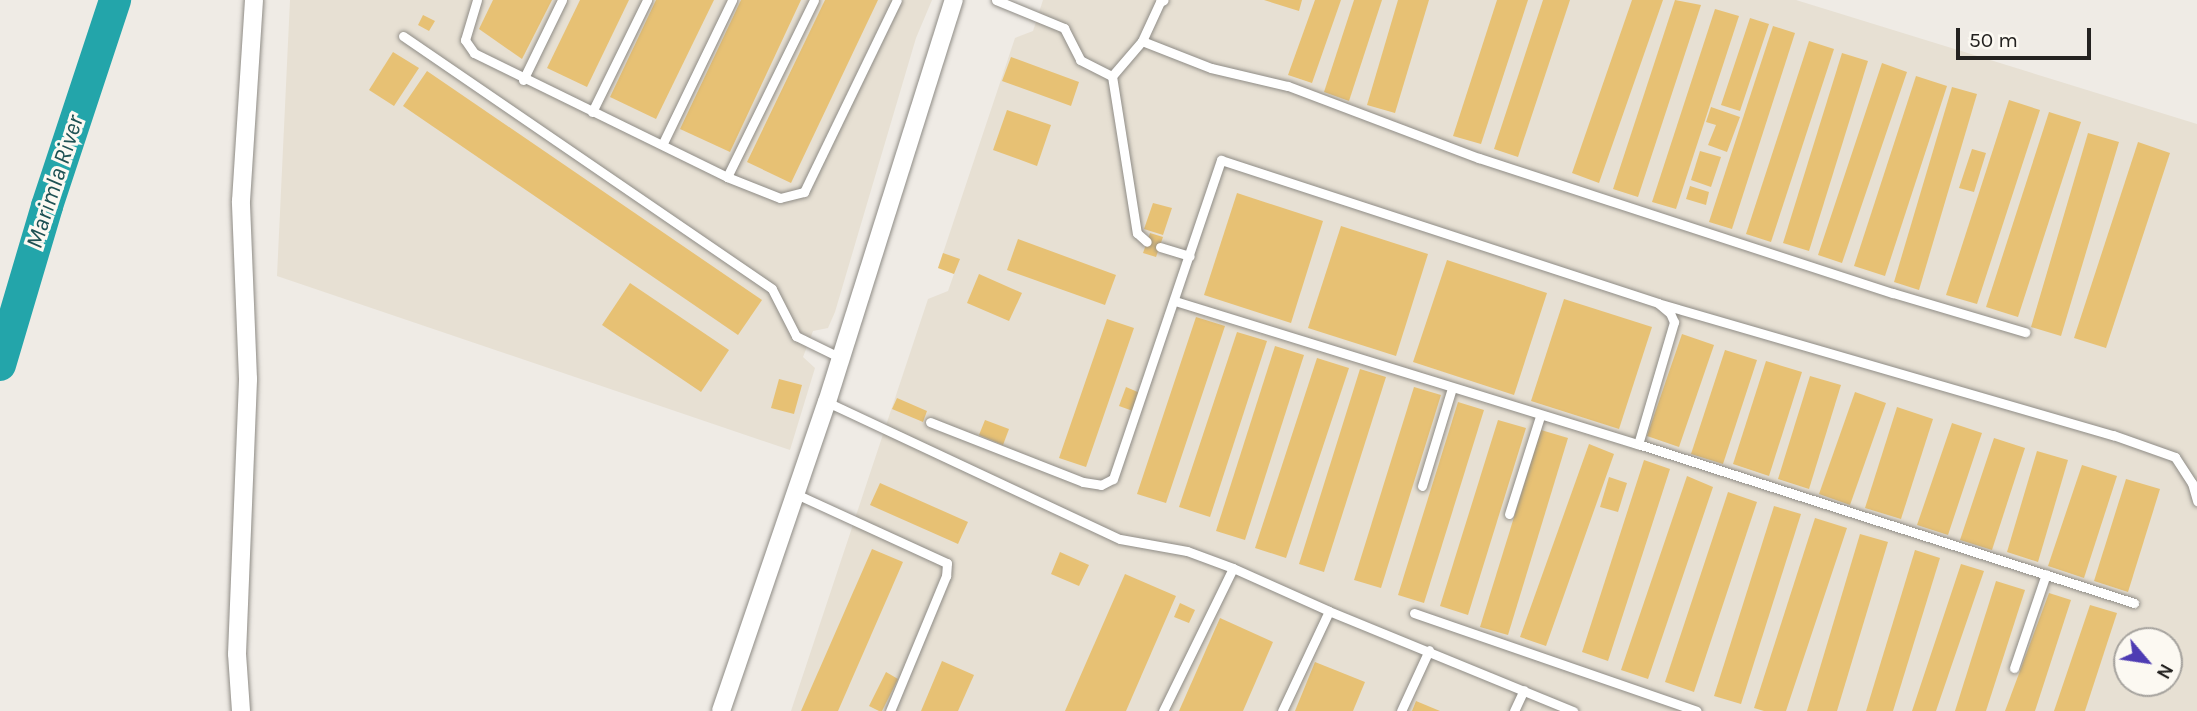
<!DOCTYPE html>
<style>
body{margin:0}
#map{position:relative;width:2197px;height:711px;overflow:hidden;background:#efebe5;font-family:Karla,sans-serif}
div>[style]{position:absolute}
.built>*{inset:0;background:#e7e0d3}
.river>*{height:32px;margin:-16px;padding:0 16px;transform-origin:16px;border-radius:16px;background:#23a5aa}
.building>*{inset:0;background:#e7c174}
.roads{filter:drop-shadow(0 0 2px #8f8c86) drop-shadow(0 0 2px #8f8c86)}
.lane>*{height:9px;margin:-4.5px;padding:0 4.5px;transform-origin:4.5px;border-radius:4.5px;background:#fff}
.street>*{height:18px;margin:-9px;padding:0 9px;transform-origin:9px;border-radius:9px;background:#fff}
span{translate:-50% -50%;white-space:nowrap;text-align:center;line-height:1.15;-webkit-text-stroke:6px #fcf9f2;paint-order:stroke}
.water-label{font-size:24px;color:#1e5153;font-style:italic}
.north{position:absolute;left:2113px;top:627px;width:70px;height:70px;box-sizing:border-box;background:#fcf9f2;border:2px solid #a6a39e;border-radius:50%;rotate:119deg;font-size:19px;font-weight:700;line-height:28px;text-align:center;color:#242220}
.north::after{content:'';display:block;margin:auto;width:24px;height:32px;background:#4e3cb3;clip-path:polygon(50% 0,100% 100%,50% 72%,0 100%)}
.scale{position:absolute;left:1956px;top:28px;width:135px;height:32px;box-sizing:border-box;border:4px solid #242220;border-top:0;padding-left:9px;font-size:21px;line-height:24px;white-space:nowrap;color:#242220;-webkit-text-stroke:5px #fcf9f2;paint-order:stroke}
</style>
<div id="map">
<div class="built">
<div style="clip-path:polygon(290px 0,932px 0,916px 38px,835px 312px,828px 328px,813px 331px,803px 357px,815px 368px,790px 450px,277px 276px)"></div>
<div style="clip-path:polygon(evenodd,1043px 0,1796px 0,2197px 124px,2197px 711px,791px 711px,928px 299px,948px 291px,954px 274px,938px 268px,1015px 38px,1033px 31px,1043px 0,2127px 641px,2169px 641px,2169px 683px,2127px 683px,2127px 641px)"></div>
</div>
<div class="river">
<div style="left:0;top:365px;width:166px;rotate:-73.5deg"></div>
<div style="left:47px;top:206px;width:217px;rotate:-71.7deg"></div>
</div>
<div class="building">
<div style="clip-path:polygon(493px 0,552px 0,522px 59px,479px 29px)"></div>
<div style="clip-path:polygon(580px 0,629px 0,587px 87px,547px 68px)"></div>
<div style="clip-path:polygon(656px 0,714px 0,656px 119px,610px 97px)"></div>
<div style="clip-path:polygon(741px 0,801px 0,730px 152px,680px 129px)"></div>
<div style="clip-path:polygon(825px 0,878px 0,791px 183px,747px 162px)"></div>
<div style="clip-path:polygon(1264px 0,1302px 0,1299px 11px)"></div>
<div style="clip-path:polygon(1315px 0,1341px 0,1312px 83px,1288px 75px)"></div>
<div style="clip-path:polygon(1354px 0,1382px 0,1349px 101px,1324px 92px)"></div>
<div style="clip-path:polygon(1398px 0,1429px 0,1395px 113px,1367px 105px)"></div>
<div style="clip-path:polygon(1497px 0,1528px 0,1481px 144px,1453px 136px)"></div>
<div style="clip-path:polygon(1543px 0,1570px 0,1518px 157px,1494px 149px)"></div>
<div style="clip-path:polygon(1632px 0,1663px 0,1599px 183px,1572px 173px)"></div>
<div style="clip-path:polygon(1675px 0,1701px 5px,1638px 197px,1613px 189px)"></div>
<div style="clip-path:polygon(1715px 9px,1739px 16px,1676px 209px,1652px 202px)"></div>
<div style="clip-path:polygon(423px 15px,435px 21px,429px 31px,418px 25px)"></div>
<div style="clip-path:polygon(1750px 18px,1769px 24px,1740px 111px,1721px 105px)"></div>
<div style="clip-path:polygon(1773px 26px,1795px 33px,1732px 229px,1709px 222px)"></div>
<div style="clip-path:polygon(1809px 41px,1834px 49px,1771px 242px,1746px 234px)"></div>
<div style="clip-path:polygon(393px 52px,419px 68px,394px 106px,369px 90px)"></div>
<div style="clip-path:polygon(1842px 53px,1868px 61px,1809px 251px,1783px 243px)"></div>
<div style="clip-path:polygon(1011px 57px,1079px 82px,1071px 106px,1002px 81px)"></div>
<div style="clip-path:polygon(1882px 63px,1907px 72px,1842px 263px,1818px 255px)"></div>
<div style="clip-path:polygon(427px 71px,762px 300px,738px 335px,403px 106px)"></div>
<div style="clip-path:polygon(1916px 76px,1947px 86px,1885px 276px,1854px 266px)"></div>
<div style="clip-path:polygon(1952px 87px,1977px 94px,1919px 290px,1894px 282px)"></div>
<div style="clip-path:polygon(2009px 100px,2040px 110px,1977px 304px,1946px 295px)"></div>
<div style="clip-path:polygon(1711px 107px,1740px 117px,1727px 152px,1708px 145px,1716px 125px,1706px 122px)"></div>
<div style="clip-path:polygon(1007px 110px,1051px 125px,1037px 166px,993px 150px)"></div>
<div style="clip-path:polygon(2049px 112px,2081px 122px,2018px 317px,1986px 307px)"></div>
<div style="clip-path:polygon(2088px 133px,2119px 142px,2061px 336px,2031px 327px)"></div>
<div style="clip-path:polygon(2138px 142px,2170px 153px,2106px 348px,2074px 338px)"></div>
<div style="clip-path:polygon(1972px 149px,1986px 153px,1974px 192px,1959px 188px)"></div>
<div style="clip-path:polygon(1700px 151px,1721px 157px,1711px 187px,1691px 180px)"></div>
<div style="clip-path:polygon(1690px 186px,1709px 192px,1706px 205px,1686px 199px)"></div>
<div style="clip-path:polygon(1237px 193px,1323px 221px,1291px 323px,1204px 295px)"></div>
<div style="clip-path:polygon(1153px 203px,1172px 208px,1163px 235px,1144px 229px)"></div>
<div style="clip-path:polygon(1341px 226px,1428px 254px,1396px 356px,1308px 328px)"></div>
<div style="clip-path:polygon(1150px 233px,1163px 237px,1156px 257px,1143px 253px)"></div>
<div style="clip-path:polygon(1018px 239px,1116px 275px,1105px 305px,1007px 270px)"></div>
<div style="clip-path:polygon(943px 253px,960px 259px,954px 274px,938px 268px)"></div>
<div style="clip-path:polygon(1447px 260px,1547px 293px,1514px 395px,1413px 362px)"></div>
<div style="clip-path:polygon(979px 274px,1022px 293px,1009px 321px,967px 303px)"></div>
<div style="clip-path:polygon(630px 283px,729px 350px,701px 392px,602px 325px)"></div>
<div style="clip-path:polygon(1564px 299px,1652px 327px,1619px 429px,1531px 401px)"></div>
<div style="clip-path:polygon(1196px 317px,1225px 326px,1166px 503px,1137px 494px)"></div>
<div style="clip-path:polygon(1107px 319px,1134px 328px,1086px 467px,1059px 458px)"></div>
<div style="clip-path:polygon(1237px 332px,1267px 341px,1210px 517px,1179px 507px)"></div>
<div style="clip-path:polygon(1682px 334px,1714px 345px,1679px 447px,1647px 436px)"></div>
<div style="clip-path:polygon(1275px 346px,1304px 355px,1245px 540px,1216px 531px)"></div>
<div style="clip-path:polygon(1725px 350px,1757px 360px,1723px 464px,1691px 454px)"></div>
<div style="clip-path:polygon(1317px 358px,1349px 368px,1286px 558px,1255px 548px)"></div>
<div style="clip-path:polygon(1766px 361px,1802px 372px,1769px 476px,1733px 464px)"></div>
<div style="clip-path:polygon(1360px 369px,1386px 377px,1324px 572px,1299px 564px)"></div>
<div style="clip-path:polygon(1810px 376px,1841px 385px,1809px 489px,1778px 479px)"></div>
<div style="clip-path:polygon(779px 379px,802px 385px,794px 414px,771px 408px)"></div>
<div style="clip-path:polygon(1126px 387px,1140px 393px,1133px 411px,1119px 406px)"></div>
<div style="clip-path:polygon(1414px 387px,1441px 395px,1381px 588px,1354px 580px)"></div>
<div style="clip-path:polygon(1855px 392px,1886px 403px,1850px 505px,1819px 494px)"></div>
<div style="clip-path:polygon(897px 398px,927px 411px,923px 422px,892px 409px)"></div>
<div style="clip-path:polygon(1458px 402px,1484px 410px,1424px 603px,1398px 595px)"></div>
<div style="clip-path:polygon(1897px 407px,1933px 419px,1901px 519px,1865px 508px)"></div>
<div style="clip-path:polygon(985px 420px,1009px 429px,1003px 445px,979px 435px)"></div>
<div style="clip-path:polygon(1498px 420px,1526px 428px,1468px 615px,1440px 606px)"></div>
<div style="clip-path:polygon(1952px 423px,1982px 433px,1948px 535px,1917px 525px)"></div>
<div style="clip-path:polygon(1541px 430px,1568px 438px,1508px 635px,1480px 627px)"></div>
<div style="clip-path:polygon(1994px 438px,2025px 448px,1992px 550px,1960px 540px)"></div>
<div style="clip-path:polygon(1589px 444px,1614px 454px,1546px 646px,1520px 637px)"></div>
<div style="clip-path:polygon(2037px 451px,2068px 460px,2038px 562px,2007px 552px)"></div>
<div style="clip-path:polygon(1644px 460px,1670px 469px,1608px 661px,1582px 652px)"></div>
<div style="clip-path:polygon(2082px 465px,2117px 476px,2084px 578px,2048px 566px)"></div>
<div style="clip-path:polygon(1687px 476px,1713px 487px,1648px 679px,1621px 670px)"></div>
<div style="clip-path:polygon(1609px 477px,1627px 483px,1618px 512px,1600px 507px)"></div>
<div style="clip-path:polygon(2126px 479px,2160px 489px,2128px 592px,2094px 581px)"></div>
<div style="clip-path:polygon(880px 483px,968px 522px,958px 544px,870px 505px)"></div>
<div style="clip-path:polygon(1728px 492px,1757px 502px,1694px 692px,1665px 682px)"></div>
<div style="clip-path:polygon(1774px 506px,1801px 514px,1741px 704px,1714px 696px)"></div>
<div style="clip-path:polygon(1815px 518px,1847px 528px,1786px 711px,1764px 711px,1754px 708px)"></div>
<div style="clip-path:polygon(1860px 534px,1888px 542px,1837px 711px,1807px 711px)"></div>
<div style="clip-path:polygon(872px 549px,903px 562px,838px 711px,801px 711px)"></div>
<div style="clip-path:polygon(1915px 550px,1940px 558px,1893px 711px,1866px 711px)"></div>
<div style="clip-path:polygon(1060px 552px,1089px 565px,1079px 586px,1051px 574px)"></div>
<div style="clip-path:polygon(1961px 564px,1984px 571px,1936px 711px,1912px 711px)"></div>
<div style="clip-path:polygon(1125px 574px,1176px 596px,1126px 711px,1065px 711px)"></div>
<div style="clip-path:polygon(1996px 581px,2025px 590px,1986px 711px,1955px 711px)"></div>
<div style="clip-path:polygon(2049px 593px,2071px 600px,2035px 711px,2005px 711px)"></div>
<div style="clip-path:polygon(1180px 603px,1195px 610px,1189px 623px,1174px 617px)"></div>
<div style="clip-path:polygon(2090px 605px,2117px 613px,2085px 711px,2054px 711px)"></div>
<div style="clip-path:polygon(1220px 618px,1273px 642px,1243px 711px,1179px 711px)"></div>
<div style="clip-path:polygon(942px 661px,974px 675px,958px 711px,921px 711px)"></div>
<div style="clip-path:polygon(1315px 662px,1365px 682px,1353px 711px,1295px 711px)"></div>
<div style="clip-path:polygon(886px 672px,898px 679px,882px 711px,879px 711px,869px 706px)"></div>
<div style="clip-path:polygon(1416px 701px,1440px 711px,1412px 711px)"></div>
</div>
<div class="roads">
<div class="lane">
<div style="left:477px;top:0;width:42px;rotate:106.7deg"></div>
<div style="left:465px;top:40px;width:16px;rotate:55deg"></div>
<div style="left:474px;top:53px;width:282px;rotate:26.1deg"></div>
<div style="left:727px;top:177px;width:57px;rotate:21.6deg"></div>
<div style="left:780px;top:198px;width:25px;rotate:-14deg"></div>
<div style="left:804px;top:192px;width:213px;rotate:-64.2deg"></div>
<div style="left:996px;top:0;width:74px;rotate:22.4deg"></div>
<div style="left:1064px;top:28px;width:36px;rotate:63deg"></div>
<div style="left:1080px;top:60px;width:36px;rotate:27deg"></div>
<div style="left:1112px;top:76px;width:46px;rotate:-49.4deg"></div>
<div style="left:1142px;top:41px;width:74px;rotate:21.4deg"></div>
<div style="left:1211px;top:68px;width:79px;rotate:13.2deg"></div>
<div style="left:1288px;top:86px;width:204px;rotate:20.7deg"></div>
<div style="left:1479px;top:158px;width:435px;rotate:18.1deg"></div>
<div style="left:1893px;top:293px;width:138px;rotate:16.5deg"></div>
<div style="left:403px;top:36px;width:447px;rotate:34.4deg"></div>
<div style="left:772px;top:289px;width:53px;rotate:62.9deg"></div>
<div style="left:796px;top:336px;width:50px;rotate:26.1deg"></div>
<div style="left:1142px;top:41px;width:43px;rotate:-65.2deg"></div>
<div style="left:1160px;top:2px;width:4px;rotate:-27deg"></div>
<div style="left:1112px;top:76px;width:159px;rotate:81deg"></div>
<div style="left:1137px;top:233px;width:13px;rotate:42deg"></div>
<div style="left:523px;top:80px;width:89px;rotate:-64deg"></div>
<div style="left:592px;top:112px;width:125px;rotate:-63.8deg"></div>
<div style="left:663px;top:143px;width:159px;rotate:-64.2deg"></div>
<div style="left:727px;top:177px;width:197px;rotate:-63.8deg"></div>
<div style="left:1160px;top:247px;width:31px;rotate:17deg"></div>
<div style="left:1175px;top:301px;width:485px;rotate:17.2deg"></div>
<div style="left:1661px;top:304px;width:471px;rotate:16.2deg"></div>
<div style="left:2113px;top:435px;width:66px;rotate:19.5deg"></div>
<div style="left:2175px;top:457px;width:31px;rotate:57deg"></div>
<div style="left:2192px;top:483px;width:19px;rotate:74deg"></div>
<div style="left:827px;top:402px;width:323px;rotate:25.1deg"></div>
<div style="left:1120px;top:539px;width:68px;rotate:10.2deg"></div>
<div style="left:1187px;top:551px;width:49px;rotate:20.3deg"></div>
<div style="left:1233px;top:568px;width:105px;rotate:24.1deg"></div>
<div style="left:1329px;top:611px;width:264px;rotate:22.3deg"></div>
<div style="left:930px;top:422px;width:164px;rotate:21.4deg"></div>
<div style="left:1083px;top:482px;width:18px;rotate:9deg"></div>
<div style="left:1101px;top:485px;width:13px;rotate:-27deg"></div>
<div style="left:1113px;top:479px;width:337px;rotate:-71.3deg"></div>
<div style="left:1221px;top:160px;width:460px;rotate:18.1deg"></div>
<div style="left:1658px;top:303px;width:16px;rotate:40deg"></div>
<div style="left:1670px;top:313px;width:10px;rotate:66deg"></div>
<div style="left:1674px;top:322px;width:127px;rotate:106.4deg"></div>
<div style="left:1638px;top:444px;width:521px;rotate:17.77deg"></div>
<div style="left:1422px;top:486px;width:102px;rotate:-73deg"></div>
<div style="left:796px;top:494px;width:166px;rotate:24.6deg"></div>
<div style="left:947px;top:563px;width:13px;rotate:94deg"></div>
<div style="left:946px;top:576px;width:146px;rotate:112.5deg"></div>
<div style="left:1509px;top:514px;width:103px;rotate:-72.4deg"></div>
<div style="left:1414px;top:613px;width:299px;rotate:19.1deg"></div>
<div style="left:2014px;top:668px;width:99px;rotate:-71.2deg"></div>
<div style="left:1163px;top:711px;width:159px;rotate:-63.9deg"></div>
<div style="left:1282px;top:711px;width:110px;rotate:-64.8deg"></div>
<div style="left:1401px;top:711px;width:67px;rotate:-65.3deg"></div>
<div style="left:1514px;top:711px;width:23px;rotate:-65deg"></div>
</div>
<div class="street">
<div style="left:241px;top:711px;width:57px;rotate:-94deg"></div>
<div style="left:237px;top:654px;width:275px;rotate:-87.7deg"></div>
<div style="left:248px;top:379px;width:178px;rotate:-92.3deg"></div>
<div style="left:241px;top:201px;width:201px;rotate:-86.3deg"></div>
<div style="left:721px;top:711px;width:327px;rotate:-71.1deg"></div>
<div style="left:827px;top:402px;width:422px;rotate:-72.5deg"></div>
</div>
</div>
<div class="water-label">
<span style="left:55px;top:182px;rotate:-72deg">Marimla River</span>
</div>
<div class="north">N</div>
<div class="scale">50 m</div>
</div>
